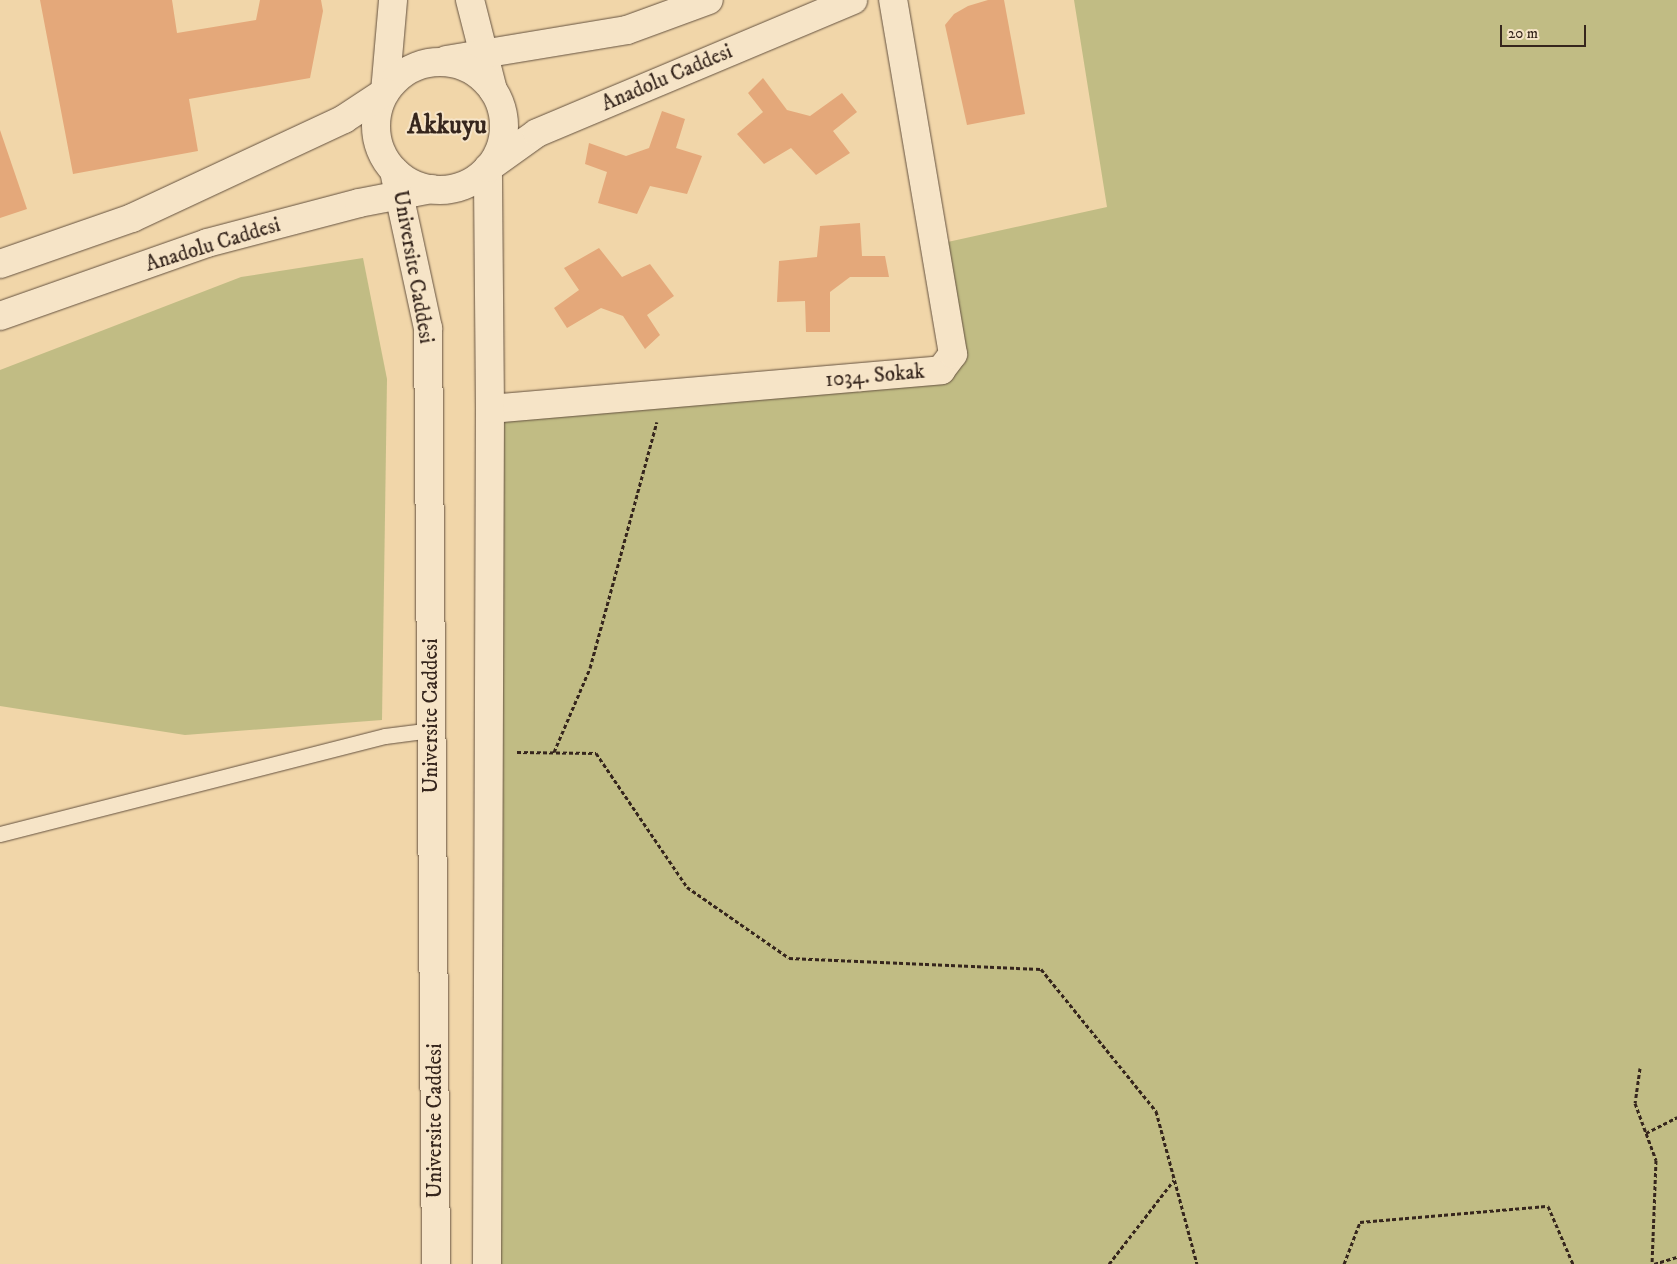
<!DOCTYPE html>
<style>
body{margin:0}
#map{position:relative;width:1677px;height:1264px;overflow:hidden;background:#f1d6a9;font-family:"IM FELL DW Pica",serif}
div>[style]{position:absolute}
.green>*{inset:0;background:#c1bc84}
.building>*{inset:0;background:#e4a87a}
.path>*{height:3px;margin-top:-1.5px;transform-origin:0;background:repeating-linear-gradient(90deg,#36261d 0 4px,transparent 0 6.5px)}
.roads{filter:drop-shadow(0 0 1px #655240) drop-shadow(0 0 1px #655240)}
.service>*{height:15px;margin:-7.5px;padding:0 7.5px;transform-origin:7.5px;border-radius:7.5px;background:#f6e4c7}
.minor>*{height:28px;margin:-14px;padding:0 14px;transform-origin:14px;border-radius:14px;background:#f6e4c7}
.tertiary>*{height:28px;margin:-14px;padding:0 14px;transform-origin:14px;border-radius:14px;background:#f6e4c7}
.secondary>*{height:28px;margin:-14px;padding:0 14px;transform-origin:14px;border-radius:14px;background:#f6e4c7}
.secondary>.ring{margin:-14px;padding:0;box-sizing:content-box;background:none;border:28px solid #f6e4c7;border-radius:50%}
span{translate:-50% -50%;white-space:nowrap;text-align:center;line-height:1.15;-webkit-text-stroke:4px #f6e4c7;paint-order:stroke}
.street-label{font-size:21px;color:#36261d}
.district-label{font-size:26px;color:#36261d;font-weight:700}
.scale{position:absolute;left:1500px;top:25px;width:86px;height:22px;box-sizing:border-box;border:2px solid #36261d;border-top:0;padding-left:6px;font-size:15px;line-height:18px;white-space:nowrap;color:#36261d;-webkit-text-stroke:4px #f6e4c7;paint-order:stroke}
</style>
<div id="map">
<div class="green">
<div style="clip-path:polygon(1074px 0,1677px 0,1677px 1264px,487px 1264px,490px 409px,941px 370px,934px 245px,1107px 207px)"></div>
<div style="clip-path:polygon(363px 258px,387px 379px,382px 720px,185px 735px,0 706px,0 370px,241px 277px)"></div>
</div>
<div class="building">
<div style="clip-path:polygon(40px 0,172px 0,177px 33px,256px 20px,260px 0,321px 0,323px 11px,310px 78px,189px 99px,198px 151px,73px 174px)"></div>
<div style="clip-path:polygon(988px 0,1004px 0,1025px 114px,967px 125px,945px 25px,954px 14px,968px 6px)"></div>
<div style="clip-path:polygon(763px 78px,787px 110px,810px 116px,842px 93px,857px 112px,833px 131px,850px 153px,816px 175px,791px 148px,764px 164px,737px 134px,763px 112px,748px 93px)"></div>
<div style="clip-path:polygon(662px 111px,685px 119px,676px 148px,702px 156px,687px 194px,650px 186px,637px 214px,598px 203px,607px 172px,585px 164px,589px 143px,626px 156px,649px 148px)"></div>
<div style="clip-path:polygon(0 130px,27px 209px,0 218px)"></div>
<div style="clip-path:polygon(860px 223px,862px 256px,885px 256px,889px 277px,850px 277px,830px 292px,830px 332px,806px 332px,805px 301px,777px 302px,779px 261px,817px 257px,820px 226px)"></div>
<div style="clip-path:polygon(599px 248px,622px 277px,650px 264px,674px 296px,647px 315px,660px 335px,645px 349px,623px 316px,601px 308px,567px 328px,554px 308px,579px 290px,564px 268px)"></div>
</div>
<div class="path">
<div style="left:517px;top:752px;width:79px;rotate:0.7deg"></div>
<div style="left:596px;top:753px;width:162px;rotate:55.8deg"></div>
<div style="left:687px;top:887px;width:124px;rotate:34.8deg"></div>
<div style="left:789px;top:958px;width:252px;rotate:2.5deg"></div>
<div style="left:1041px;top:969px;width:183px;rotate:51deg"></div>
<div style="left:1156px;top:1111px;width:158px;rotate:75deg"></div>
<div style="left:554px;top:752px;width:91px;rotate:-66.8deg"></div>
<div style="left:590px;top:668px;width:255px;rotate:-74.8deg"></div>
<div style="left:1640px;top:1068px;width:35px;rotate:98deg"></div>
<div style="left:1635px;top:1103px;width:61px;rotate:69.8deg"></div>
<div style="left:1656px;top:1160px;width:104px;rotate:92.2deg"></div>
<div style="left:1646px;top:1133px;width:35px;rotate:-27deg"></div>
<div style="left:1109px;top:1264px;width:106px;rotate:-52.3deg"></div>
<div style="left:1344px;top:1264px;width:45px;rotate:-69.1deg"></div>
<div style="left:1360px;top:1222px;width:189px;rotate:-4.9deg"></div>
<div style="left:1548px;top:1206px;width:63px;rotate:66.7deg"></div>
<div style="left:1654px;top:1264px;width:24px;rotate:-17deg"></div>
</div>
<div class="roads">
<div class="service">
<div style="left:0;top:834px;width:397px;rotate:-14.3deg"></div>
<div style="left:385px;top:736px;width:46px;rotate:-7.4deg"></div>
</div>
<div class="minor">
<div style="left:490px;top:409px;width:453px;rotate:-4.9deg"></div>
<div style="left:941px;top:370px;width:20px;rotate:-53deg"></div>
<div style="left:953px;top:354px;width:359px;rotate:-99.6deg"></div>
</div>
<div class="tertiary">
<div style="left:470px;top:0;width:93px;rotate:75.7deg"></div>
<div style="left:385px;top:92px;width:92px;rotate:-85deg"></div>
<div style="left:394px;top:171px;width:161px;rotate:77.8deg"></div>
<div style="left:428px;top:328px;width:936px;rotate:89.51deg"></div>
<div style="left:487px;top:1264px;width:855px;rotate:-89.8deg"></div>
<div style="left:490px;top:409px;width:241px;rotate:-90.5deg"></div>
</div>
<div class="secondary">
<div style="left:446px;top:60px;width:183px;rotate:-9.4deg"></div>
<div style="left:627px;top:30px;width:87px;rotate:-20.1deg"></div>
<div class="ring" style="left:376px;top:62px;width:100px;height:100px"></div>
<div style="left:488px;top:168px;width:60px;rotate:-35.5deg"></div>
<div style="left:537px;top:133px;width:343px;rotate:-22.8deg"></div>
<div style="left:0;top:264px;width:140px;rotate:-19.2deg"></div>
<div style="left:132px;top:218px;width:234px;rotate:-25deg"></div>
<div style="left:344px;top:119px;width:49px;rotate:-33.4deg"></div>
<div style="left:0;top:316px;width:219px;rotate:-19.4deg"></div>
<div style="left:207px;top:243px;width:157px;rotate:-14.7deg"></div>
<div style="left:359px;top:203px;width:74px;rotate:-10.9deg"></div>
</div>
</div>
<div class="street-label">
<span style="left:667px;top:78px;rotate:-23deg">Anadolu Caddesi</span>
<span style="left:213px;top:245px;rotate:-17deg">Anadolu Caddesi</span>
<span style="left:413px;top:267px;rotate:80deg">Universite Caddesi</span>
<span style="left:875px;top:376px;rotate:-5deg">1034. Sokak</span>
<span style="left:431px;top:716px;rotate:-90deg">Universite Caddesi</span>
<span style="left:435px;top:1121px;rotate:-90deg">Universite Caddesi</span>
</div>
<div class="district-label">
<span style="left:447px;top:126px">Akkuyu</span>
</div>
<div class="scale">20 m</div>
</div>
